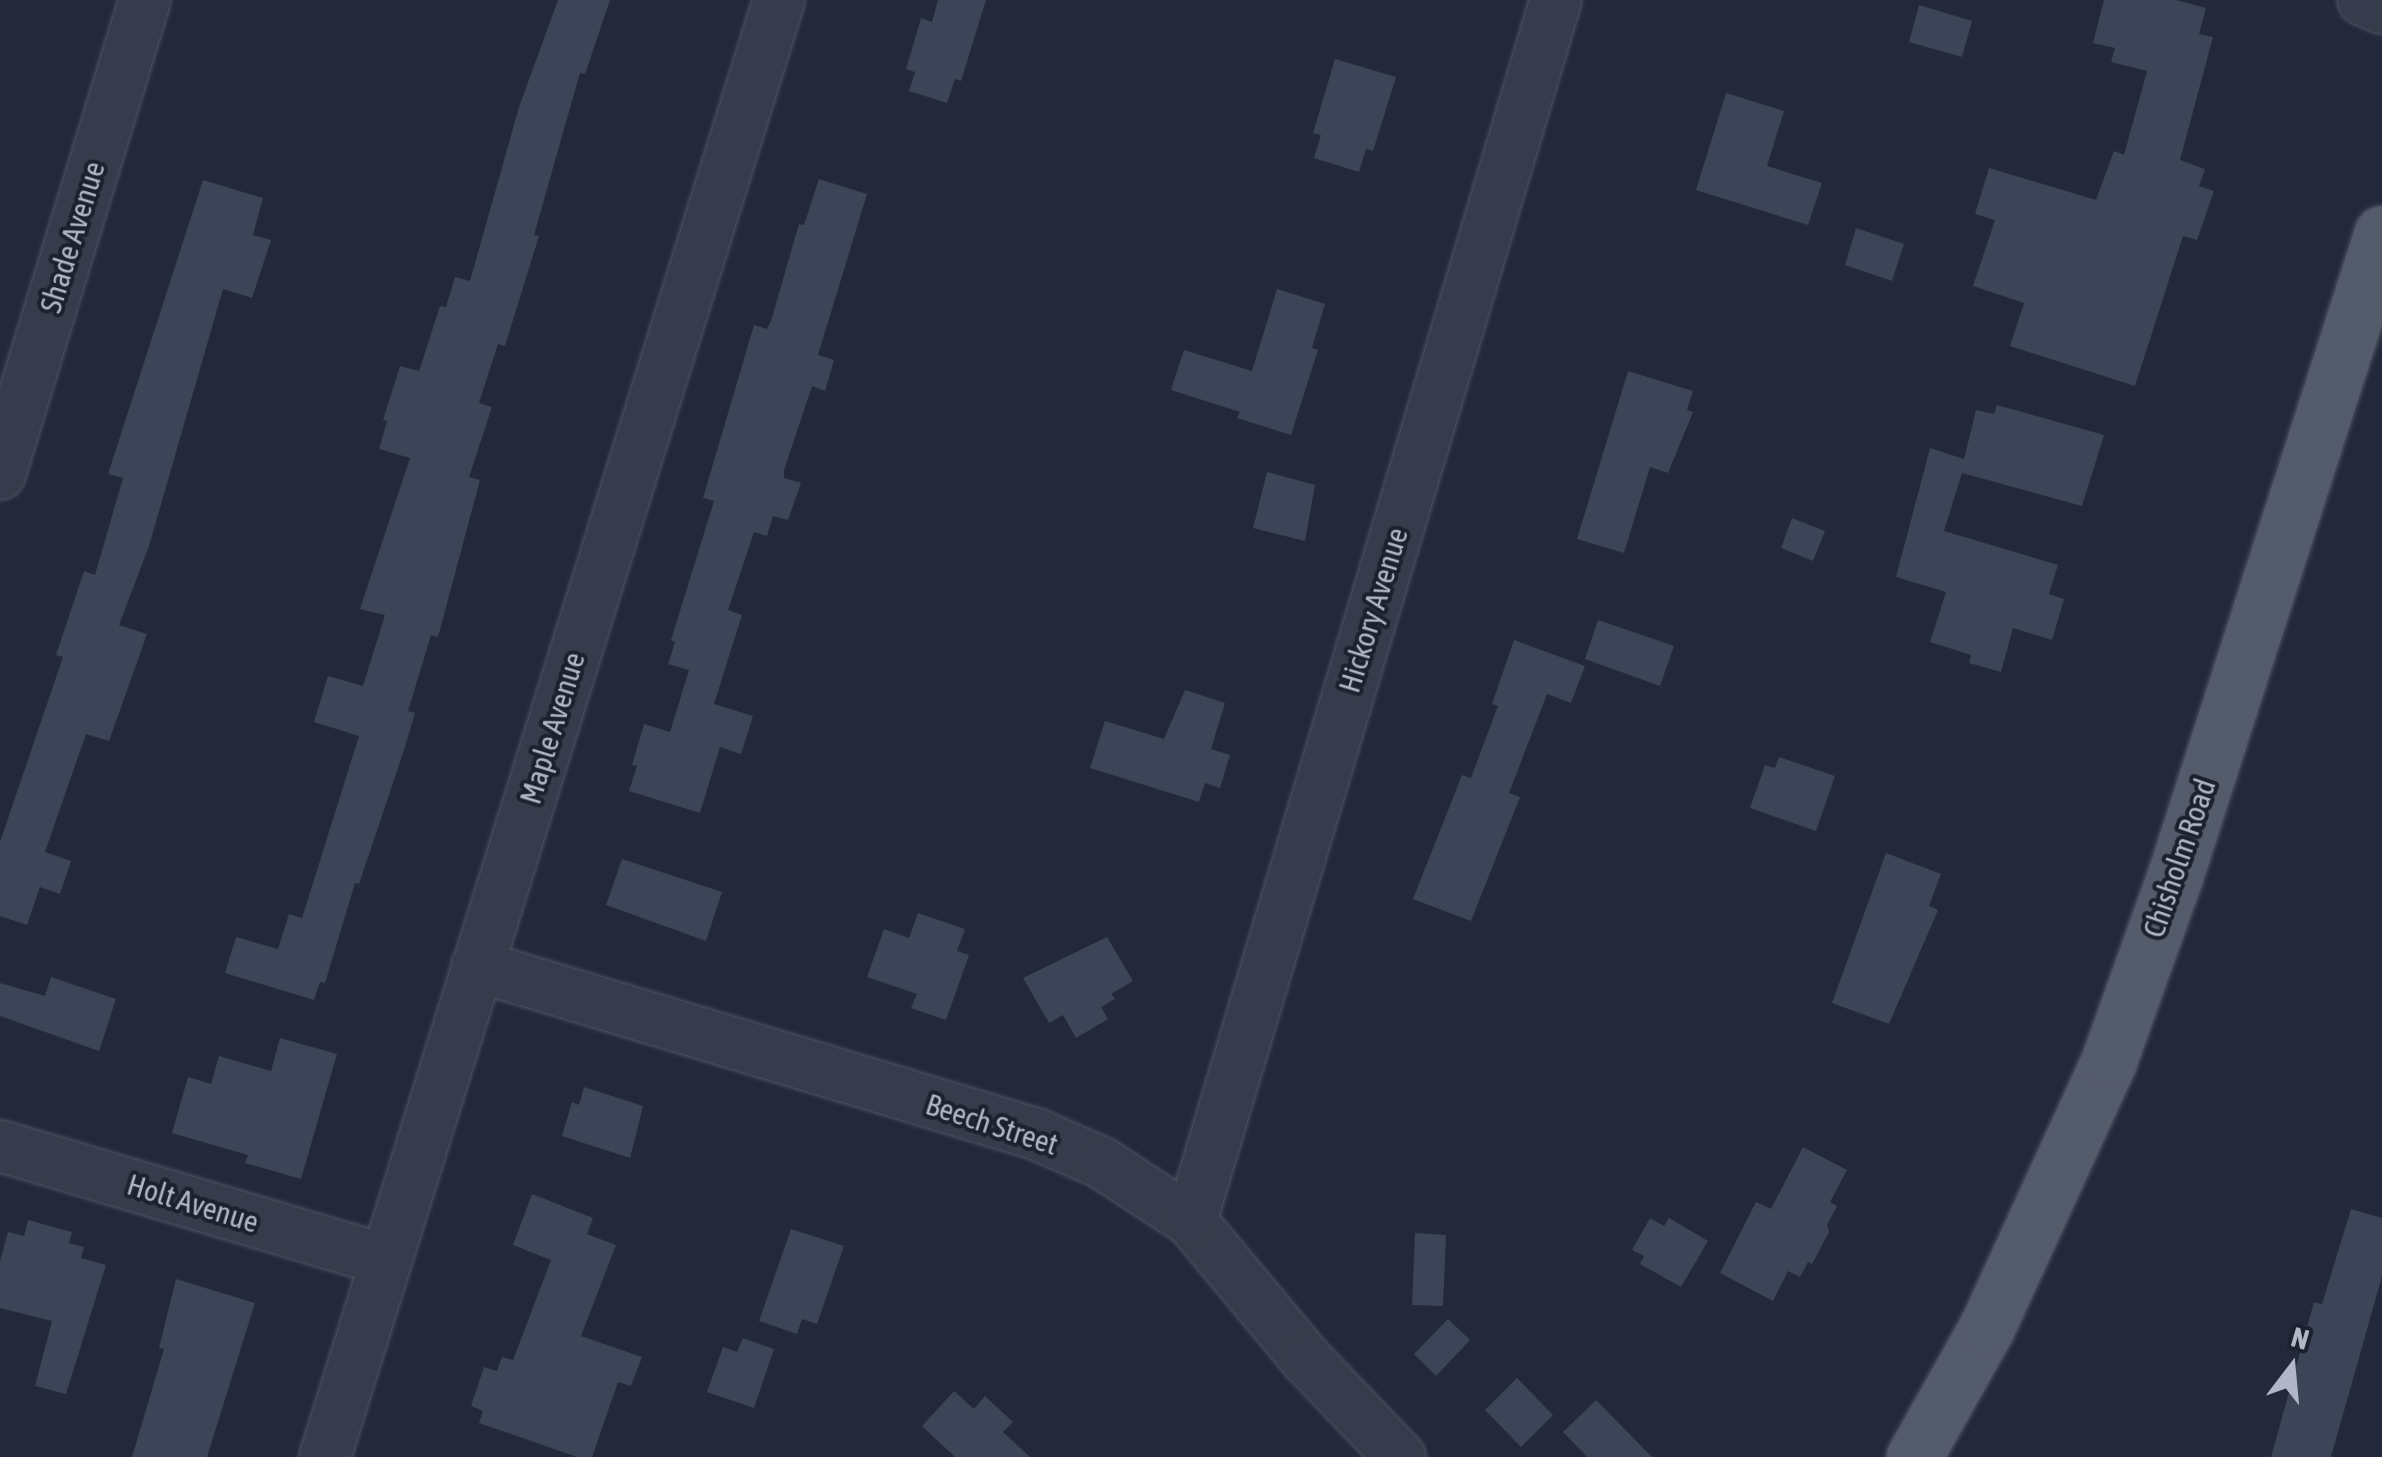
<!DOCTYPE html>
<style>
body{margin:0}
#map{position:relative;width:2382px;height:1457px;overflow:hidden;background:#23293a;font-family:"Asap Condensed",sans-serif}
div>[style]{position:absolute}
.building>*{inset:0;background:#3c4458}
.roads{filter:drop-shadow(0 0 2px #4e5463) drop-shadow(0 0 2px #4e5463)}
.minor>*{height:50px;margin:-25px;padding:0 25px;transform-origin:25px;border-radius:25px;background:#363c4b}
.major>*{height:55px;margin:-27.5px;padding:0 27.5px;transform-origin:27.5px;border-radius:27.5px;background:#545b6b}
span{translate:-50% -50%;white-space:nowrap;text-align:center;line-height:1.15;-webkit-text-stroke:8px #1b212f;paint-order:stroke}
.street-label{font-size:30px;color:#b1b7c7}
.north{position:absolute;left:2242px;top:1317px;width:100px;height:100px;-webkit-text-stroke:8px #1b212f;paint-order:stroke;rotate:16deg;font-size:28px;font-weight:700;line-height:40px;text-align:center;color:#b1b7c7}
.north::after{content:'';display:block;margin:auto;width:35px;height:45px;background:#b1b7c7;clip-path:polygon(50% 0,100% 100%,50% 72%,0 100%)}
</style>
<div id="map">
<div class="building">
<div style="clip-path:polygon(558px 0,610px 0,585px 74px,580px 73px,534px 235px,539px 236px,505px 346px,498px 344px,479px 403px,492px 407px,469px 477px,480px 480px,438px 637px,431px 635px,408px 711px,415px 713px,404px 750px,359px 884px,355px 883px,325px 983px,320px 982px,314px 1000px,225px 973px,236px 937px,278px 949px,289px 914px,302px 918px,359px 736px,314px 722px,328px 676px,363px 686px,385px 615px,360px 609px,410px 458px,379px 449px,387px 421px,383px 420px,400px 366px,419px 371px,440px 306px,446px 307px,455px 277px,470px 281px,519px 107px)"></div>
<div style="clip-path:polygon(938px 0,986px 0,961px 81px,955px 79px,947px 103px,909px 91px,915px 72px,906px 69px,921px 18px,932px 22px)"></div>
<div style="clip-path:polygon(2104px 0,2176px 0,2206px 8px,2199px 34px,2213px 37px,2180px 160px,2205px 169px,2199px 186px,2214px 191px,2197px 240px,2183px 236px,2135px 386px,2010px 346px,2024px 303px,1973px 286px,1995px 220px,1975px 214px,1989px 168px,2096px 200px,2114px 151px,2124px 155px,2147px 71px,2111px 62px,2115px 48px,2093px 43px)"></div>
<div style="clip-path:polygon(1919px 5px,1972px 21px,1962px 57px,1909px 42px)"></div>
<div style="clip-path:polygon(1335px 59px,1396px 77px,1373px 151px,1366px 149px,1359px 172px,1314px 158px,1321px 135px,1313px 133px)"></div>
<div style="clip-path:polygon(1726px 93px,1784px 111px,1767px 166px,1822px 183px,1808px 225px,1696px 190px)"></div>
<div style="clip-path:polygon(819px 179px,867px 194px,818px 355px,834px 360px,825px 391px,812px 386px,784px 470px,784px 478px,801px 483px,788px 520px,773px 516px,767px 536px,754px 532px,728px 610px,742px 615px,714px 704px,753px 716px,741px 754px,720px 747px,700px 813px,629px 791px,637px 766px,632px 765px,644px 724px,670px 732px,689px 670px,668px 664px,675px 642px,671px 640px,714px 501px,703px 498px,754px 325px,767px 329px,771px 321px,799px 224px,804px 225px)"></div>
<div style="clip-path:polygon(203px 180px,263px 198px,253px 235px,271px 240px,252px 298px,223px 289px,149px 546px,119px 625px,147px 634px,109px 741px,86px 734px,45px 852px,71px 861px,60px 894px,40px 887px,27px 925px,0 916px,0 842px,63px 657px,56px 655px,84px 571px,95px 575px,123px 478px,108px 474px)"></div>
<div style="clip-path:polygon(1856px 228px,1904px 244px,1892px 281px,1845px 265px)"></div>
<div style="clip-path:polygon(1277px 289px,1325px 304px,1312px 348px,1318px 350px,1291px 435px,1237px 418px,1240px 412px,1171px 390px,1184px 350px,1252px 371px)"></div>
<div style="clip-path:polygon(1628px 371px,1693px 391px,1687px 410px,1693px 412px,1668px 473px,1650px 467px,1624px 553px,1577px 539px)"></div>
<div style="clip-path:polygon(1997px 405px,2104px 435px,2082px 506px,1962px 473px,1944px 531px,2058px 565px,2049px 594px,2064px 599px,2052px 640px,2013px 628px,2001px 672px,1969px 663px,1971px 655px,1930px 642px,1946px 592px,1896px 577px,1930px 448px,1964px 459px,1976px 410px,1994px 414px)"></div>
<div style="clip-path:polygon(1267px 472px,1315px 485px,1305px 541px,1253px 528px)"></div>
<div style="clip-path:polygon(1792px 518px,1825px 531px,1813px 561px,1781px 548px)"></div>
<div style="clip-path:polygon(1598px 620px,1674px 646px,1660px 686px,1585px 659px)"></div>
<div style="clip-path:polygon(1514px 640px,1585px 666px,1571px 703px,1547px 694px,1509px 793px,1520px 797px,1471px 921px,1413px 899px,1462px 775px,1471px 778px,1498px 706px,1492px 704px)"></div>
<div style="clip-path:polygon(1185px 690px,1225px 703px,1211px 749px,1230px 755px,1220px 788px,1205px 783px,1199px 802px,1090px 768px,1105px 721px,1164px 739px)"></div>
<div style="clip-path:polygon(1779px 757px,1835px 776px,1816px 831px,1750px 808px,1765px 765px,1775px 768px)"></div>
<div style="clip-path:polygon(1886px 853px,1941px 874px,1929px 906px,1938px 910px,1889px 1024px,1832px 1003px)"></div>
<div style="clip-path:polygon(622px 859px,722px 892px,706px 941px,606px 905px)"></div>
<div style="clip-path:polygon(918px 913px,965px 929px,957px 951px,969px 955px,946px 1020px,911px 1008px,917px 994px,867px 977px,884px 929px,909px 938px)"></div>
<div style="clip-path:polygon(1107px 937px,1133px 981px,1111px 994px,1115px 999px,1101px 1007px,1108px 1019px,1076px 1038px,1063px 1015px,1049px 1023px,1023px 978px)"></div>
<div style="clip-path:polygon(51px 977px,116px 999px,99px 1051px,0 1016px,0 983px,45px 996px)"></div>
<div style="clip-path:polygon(280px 1038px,337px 1054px,301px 1179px,245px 1163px,248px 1155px,172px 1133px,188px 1077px,211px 1084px,219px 1056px,271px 1071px)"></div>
<div style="clip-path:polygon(584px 1087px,643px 1106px,630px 1158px,562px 1136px,572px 1102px,579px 1105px)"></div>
<div style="clip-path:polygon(1803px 1147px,1847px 1170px,1830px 1202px,1837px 1206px,1827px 1225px,1829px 1232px,1812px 1264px,1808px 1262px,1800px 1277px,1788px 1271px,1773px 1301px,1720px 1273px,1756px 1202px,1771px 1209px)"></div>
<div style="clip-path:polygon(532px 1194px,593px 1218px,587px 1234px,616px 1245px,581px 1336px,642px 1357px,631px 1386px,618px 1382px,592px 1457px,577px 1457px,479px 1423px,483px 1411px,471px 1406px,484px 1367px,497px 1371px,502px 1357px,513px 1360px,551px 1260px,513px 1245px)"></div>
<div style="clip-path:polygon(2351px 1209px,2382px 1218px,2382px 1276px,2331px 1457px,2271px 1457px,2314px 1302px,2322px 1304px)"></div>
<div style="clip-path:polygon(1650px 1218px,1664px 1226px,1669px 1218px,1708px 1241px,1681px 1287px,1640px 1264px,1644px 1256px,1632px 1250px)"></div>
<div style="clip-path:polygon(28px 1220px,72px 1232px,69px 1243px,84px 1247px,81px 1258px,106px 1265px,66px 1394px,35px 1386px,52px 1321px,0 1308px,0 1261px,8px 1232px,24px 1236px)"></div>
<div style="clip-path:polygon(791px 1229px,844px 1246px,817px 1324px,802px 1319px,797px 1334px,759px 1321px)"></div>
<div style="clip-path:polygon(1415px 1233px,1446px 1235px,1443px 1306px,1412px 1305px)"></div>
<div style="clip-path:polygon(176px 1279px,255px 1303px,207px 1457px,132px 1457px,164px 1349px,159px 1348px)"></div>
<div style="clip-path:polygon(1448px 1319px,1470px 1340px,1436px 1376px,1414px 1354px)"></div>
<div style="clip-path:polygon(743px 1338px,774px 1349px,754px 1408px,707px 1392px,723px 1347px,737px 1352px)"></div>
<div style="clip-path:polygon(1517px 1378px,1553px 1415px,1521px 1447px,1485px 1410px)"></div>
<div style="clip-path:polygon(954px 1391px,974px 1409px,985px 1396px,1013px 1422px,1003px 1432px,1030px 1457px,955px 1457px,922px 1426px)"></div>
<div style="clip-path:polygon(1596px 1400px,1652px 1457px,1587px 1457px,1563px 1432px)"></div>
</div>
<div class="roads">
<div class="minor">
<div style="left:2363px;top:0;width:21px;rotate:23deg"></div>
<div style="left:0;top:474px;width:496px;rotate:-73deg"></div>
<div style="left:477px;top:966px;width:584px;rotate:16.73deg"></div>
<div style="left:1036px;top:1134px;width:72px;rotate:23.7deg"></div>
<div style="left:1102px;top:1163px;width:106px;rotate:33.1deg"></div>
<div style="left:1191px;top:1221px;width:180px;rotate:50.2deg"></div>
<div style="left:1306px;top:1359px;width:136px;rotate:46.2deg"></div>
<div style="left:0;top:1146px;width:402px;rotate:16.5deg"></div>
<div style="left:1191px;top:1221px;width:1274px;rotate:-73.36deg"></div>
<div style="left:325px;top:1457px;width:1526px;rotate:-72.69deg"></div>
</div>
<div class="major">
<div style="left:1914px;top:1457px;width:149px;rotate:-60.7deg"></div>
<div style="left:1987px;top:1327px;width:294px;rotate:-65.4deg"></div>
<div style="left:2109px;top:1060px;width:195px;rotate:-70.3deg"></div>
<div style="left:2175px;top:876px;width:675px;rotate:-72.16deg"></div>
</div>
</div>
<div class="street-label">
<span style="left:72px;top:237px;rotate:-73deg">Shade Avenue</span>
<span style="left:1373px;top:610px;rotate:-73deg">Hickory Avenue</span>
<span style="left:552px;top:728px;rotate:-73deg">Maple Avenue</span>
<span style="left:2179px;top:858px;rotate:-71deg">Chisholm Road</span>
<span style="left:992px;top:1124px;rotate:18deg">Beech Street</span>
<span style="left:193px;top:1203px;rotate:17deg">Holt Avenue</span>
</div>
<div class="north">N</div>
</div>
